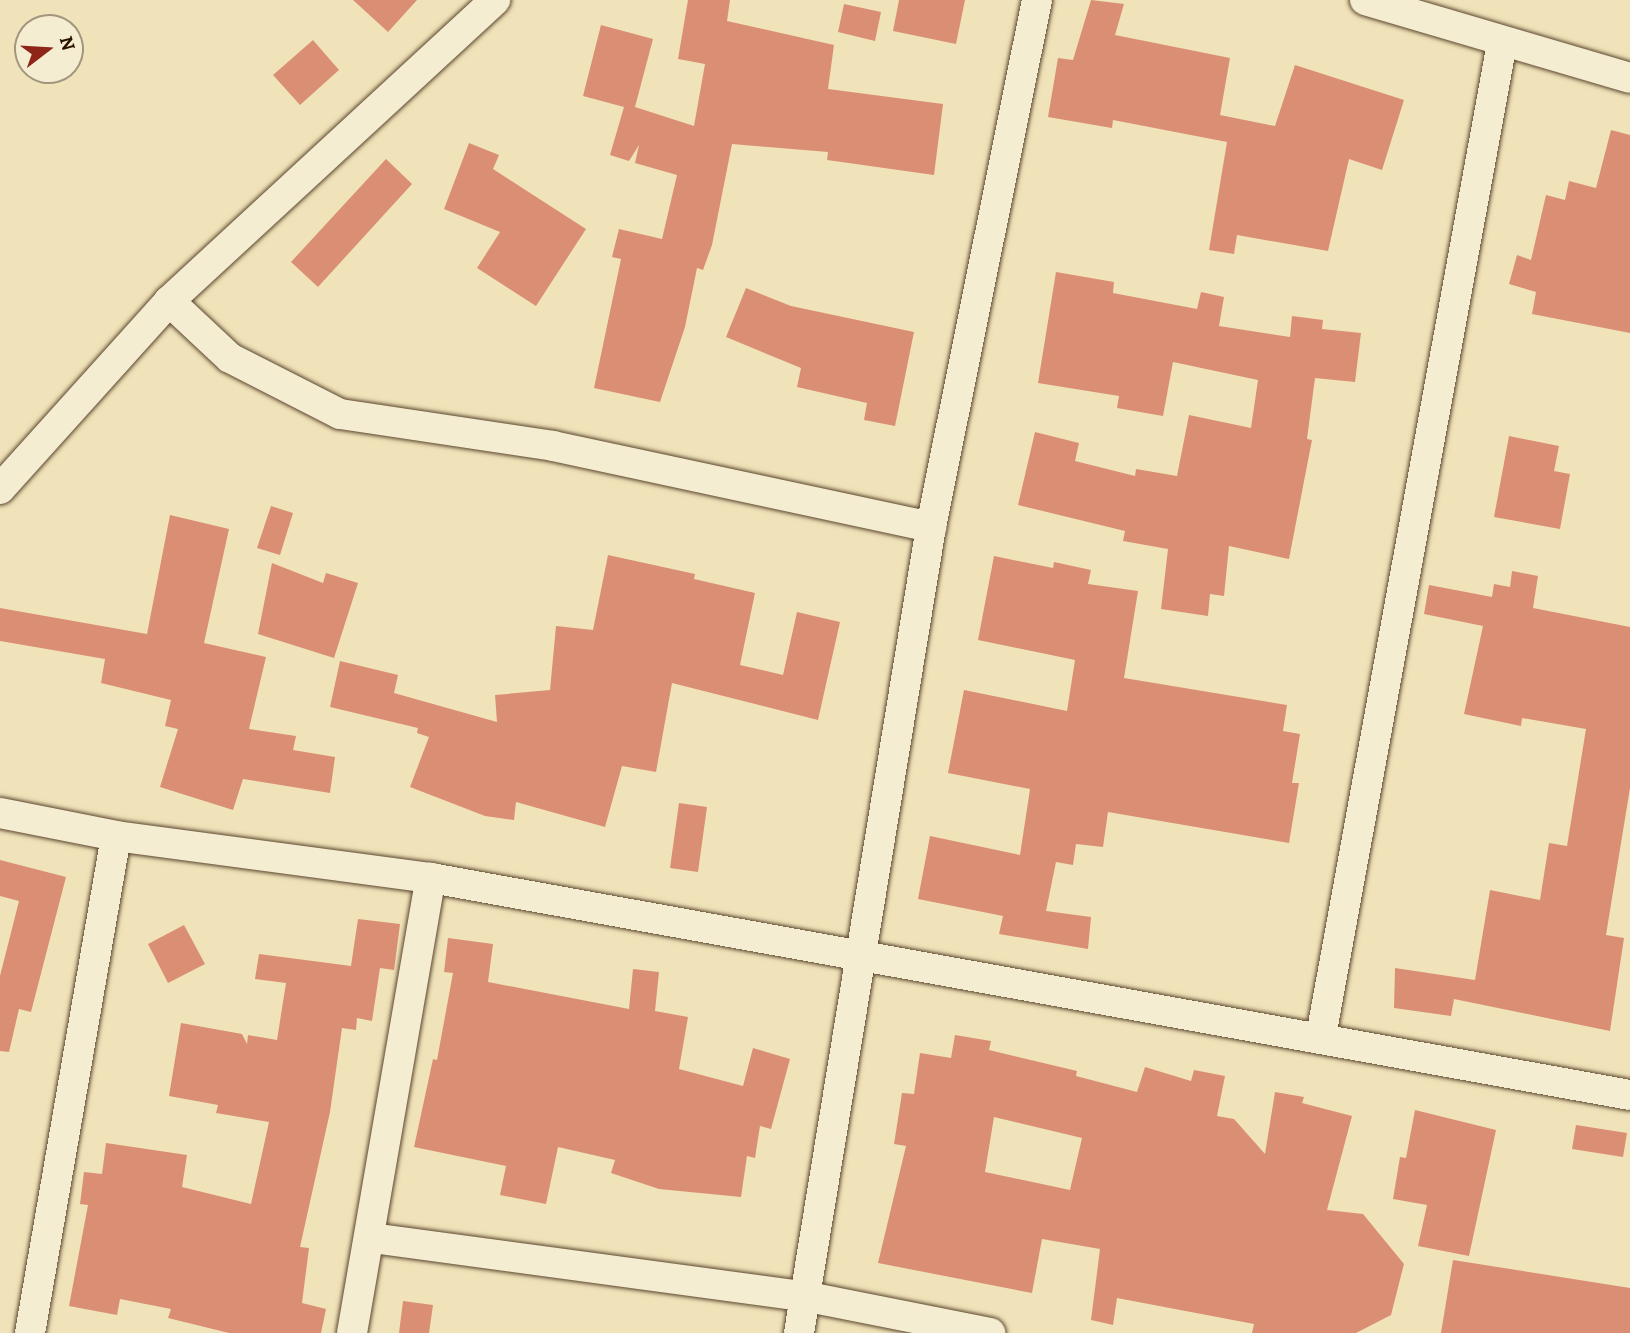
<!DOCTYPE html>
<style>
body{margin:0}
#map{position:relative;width:1630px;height:1333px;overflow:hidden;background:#f0e3b9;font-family:Alegreya,serif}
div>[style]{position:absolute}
.building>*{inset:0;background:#da8f74}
.roads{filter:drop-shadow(0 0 2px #5b462e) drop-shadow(0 0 2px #5b462e)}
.minor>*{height:30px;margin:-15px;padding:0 15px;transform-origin:15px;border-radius:15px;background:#f5edd2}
span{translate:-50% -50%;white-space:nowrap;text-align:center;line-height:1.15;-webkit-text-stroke:7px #f5edd2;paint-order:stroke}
.north{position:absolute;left:14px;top:14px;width:70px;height:70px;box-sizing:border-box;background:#f5edd2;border:2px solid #a3957e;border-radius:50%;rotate:73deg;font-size:19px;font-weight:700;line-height:28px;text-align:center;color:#291200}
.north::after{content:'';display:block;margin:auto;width:24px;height:32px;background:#8f2418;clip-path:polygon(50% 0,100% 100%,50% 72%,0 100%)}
</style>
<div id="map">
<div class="building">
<div style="clip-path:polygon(353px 0,417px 0,388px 32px)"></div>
<div style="clip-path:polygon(688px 0,730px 0,727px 21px,834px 45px,828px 89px,943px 104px,934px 175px,827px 160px,828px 152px,732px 144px,712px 245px,703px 270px,697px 268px,685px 327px,660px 402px,594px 388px,621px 259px,612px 257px,619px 229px,662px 239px,677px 175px,635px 163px,639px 145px,629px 161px,610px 155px,624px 107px,583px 96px,601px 25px,653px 39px,635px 107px,694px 126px,705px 64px,678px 59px)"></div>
<div style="clip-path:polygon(899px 0,965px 0,956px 44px,893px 31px)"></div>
<div style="clip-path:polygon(1091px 0,1124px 4px,1115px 35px,1230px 58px,1220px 115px,1275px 126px,1295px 65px,1404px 100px,1382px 170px,1349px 159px,1328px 251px,1237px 235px,1234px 254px,1209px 250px,1227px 142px,1113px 120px,1112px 128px,1048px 117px,1058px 58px,1073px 60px)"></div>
<div style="clip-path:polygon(844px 4px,881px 12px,875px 41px,838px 32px)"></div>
<div style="clip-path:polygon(313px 40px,339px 70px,300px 105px,273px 75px)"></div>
<div style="clip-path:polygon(1611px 130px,1630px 135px,1630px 333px,1532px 314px,1536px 292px,1509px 284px,1517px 255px,1531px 260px,1546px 195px,1565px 200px,1569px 181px,1596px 188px)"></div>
<div style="clip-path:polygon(469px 143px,499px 155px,493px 169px,586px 229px,536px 306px,477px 268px,500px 232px,444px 209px)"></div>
<div style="clip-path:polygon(386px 159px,412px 184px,318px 287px,291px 262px)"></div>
<div style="clip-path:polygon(1056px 272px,1114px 282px,1113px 293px,1197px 309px,1201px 292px,1224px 297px,1219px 326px,1290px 337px,1292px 316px,1323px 320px,1322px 329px,1361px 333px,1355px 382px,1315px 378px,1307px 439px,1312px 440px,1289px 559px,1229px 546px,1224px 596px,1210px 594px,1208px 616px,1161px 609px,1168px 549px,1123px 541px,1125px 531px,1018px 505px,1035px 432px,1079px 443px,1075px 461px,1135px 476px,1136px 469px,1177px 476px,1189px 415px,1251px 428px,1258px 380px,1173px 362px,1163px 416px,1117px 408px,1119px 396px,1038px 383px)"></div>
<div style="clip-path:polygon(746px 288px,791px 306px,914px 332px,895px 426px,864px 420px,867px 403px,797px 387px,801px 368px,726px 337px)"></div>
<div style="clip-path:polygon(1509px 436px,1559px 446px,1554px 471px,1570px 474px,1560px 529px,1494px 517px)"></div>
<div style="clip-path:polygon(271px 506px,293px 513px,280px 555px,257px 548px)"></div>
<div style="clip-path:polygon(170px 515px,229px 529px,204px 643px,266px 657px,249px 729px,296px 736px,293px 750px,335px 757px,330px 793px,243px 779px,233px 810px,160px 787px,178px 729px,165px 726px,171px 700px,101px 683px,105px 659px,0 641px,0 608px,147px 634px)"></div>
<div style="clip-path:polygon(608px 555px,695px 574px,694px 579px,755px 593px,740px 665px,783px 675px,797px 612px,840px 622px,818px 720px,672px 683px,656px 772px,622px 766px,605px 827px,516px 802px,514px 820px,485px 816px,410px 787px,429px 737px,417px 733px,418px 728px,330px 707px,340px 661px,398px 675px,394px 693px,497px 722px,495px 695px,550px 690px,556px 626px,593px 630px)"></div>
<div style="clip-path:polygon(994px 556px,1053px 568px,1054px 562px,1091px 570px,1088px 584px,1138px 591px,1124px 678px,1287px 705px,1283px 731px,1300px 734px,1292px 783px,1299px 783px,1289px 843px,1108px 812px,1103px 847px,1076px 844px,1073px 865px,1056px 862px,1046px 911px,1091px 917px,1088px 949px,999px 934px,1003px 916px,918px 899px,930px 836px,1020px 855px,1030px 789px,948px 773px,964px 690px,1067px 711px,1075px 660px,978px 640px)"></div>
<div style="clip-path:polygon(272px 563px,323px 583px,326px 573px,358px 583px,334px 658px,258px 634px)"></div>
<div style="clip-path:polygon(1512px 571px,1538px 576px,1533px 608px,1630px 627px,1630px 788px,1606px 935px,1624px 938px,1610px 1031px,1454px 999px,1451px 1016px,1394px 1008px,1395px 968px,1475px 980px,1490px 890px,1540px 900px,1549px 843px,1567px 846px,1586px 729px,1522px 718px,1521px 726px,1464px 714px,1483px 626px,1424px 614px,1429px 585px,1492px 597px,1494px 584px,1510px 587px)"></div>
<div style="clip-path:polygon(679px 803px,707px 807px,698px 872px,670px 868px)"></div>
<div style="clip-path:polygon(0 860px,66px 877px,31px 1012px,19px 1009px,9px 1052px,0 1051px,0 976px,19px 901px,0 896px)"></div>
<div style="clip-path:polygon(358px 919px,400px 924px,394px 970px,380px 968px,372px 1021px,357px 1018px,356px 1030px,342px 1028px,330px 1112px,300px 1247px,309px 1248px,302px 1303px,326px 1309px,321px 1333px,229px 1333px,168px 1318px,171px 1309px,120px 1299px,117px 1315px,69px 1306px,88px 1205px,80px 1204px,84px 1172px,102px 1174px,106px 1143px,187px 1155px,182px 1187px,251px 1204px,269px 1122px,216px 1113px,218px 1105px,169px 1096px,181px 1023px,242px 1034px,247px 1044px,248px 1035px,277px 1040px,286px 983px,255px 979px,259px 954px,351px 966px)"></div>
<div style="clip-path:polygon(184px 925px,205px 964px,168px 983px,148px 944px)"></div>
<div style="clip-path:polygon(448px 938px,493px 944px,488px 982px,629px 1009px,633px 969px,659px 972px,655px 1011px,688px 1017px,679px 1069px,743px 1086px,753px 1048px,790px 1059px,771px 1129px,760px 1126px,755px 1158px,747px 1156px,741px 1197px,659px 1189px,611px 1173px,615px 1160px,558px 1147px,546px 1204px,500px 1195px,506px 1166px,414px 1147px,433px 1059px,437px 1060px,453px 973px,444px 972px)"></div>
<div style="clip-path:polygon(evenodd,955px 1035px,991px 1041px,989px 1050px,1077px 1071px,1076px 1076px,1137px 1092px,1145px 1067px,1191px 1081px,1194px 1070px,1225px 1076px,1217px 1116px,1234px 1119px,1265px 1154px,1275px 1092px,1304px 1097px,1302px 1103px,1352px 1116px,1327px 1210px,1363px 1214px,1404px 1264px,1391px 1315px,1356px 1333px,1252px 1333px,1254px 1324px,1117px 1298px,1113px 1325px,1091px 1320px,1100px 1249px,1042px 1239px,1032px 1293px,878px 1263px,906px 1146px,894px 1144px,902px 1093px,914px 1094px,920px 1053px,951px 1058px,955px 1035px,994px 1117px,1082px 1138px,1070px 1190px,985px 1172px,994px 1117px)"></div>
<div style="clip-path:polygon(1415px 1110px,1496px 1130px,1469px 1256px,1418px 1246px,1427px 1205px,1393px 1199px,1400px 1157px,1406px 1158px)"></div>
<div style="clip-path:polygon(1576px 1125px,1627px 1133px,1623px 1157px,1572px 1149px)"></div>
<div style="clip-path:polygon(1453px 1260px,1630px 1288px,1630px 1333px,1441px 1333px)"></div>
<div style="clip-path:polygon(403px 1301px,433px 1305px,429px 1333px,399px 1333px)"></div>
</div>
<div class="roads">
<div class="minor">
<div style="left:1365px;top:0;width:276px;rotate:16.4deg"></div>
<div style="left:169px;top:301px;width:83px;rotate:43.1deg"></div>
<div style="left:230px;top:358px;width:123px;rotate:27deg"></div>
<div style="left:340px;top:414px;width:215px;rotate:8.5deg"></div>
<div style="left:553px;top:446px;width:387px;rotate:12.1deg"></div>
<div style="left:0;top:489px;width:253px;rotate:-48deg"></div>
<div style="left:169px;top:301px;width:444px;rotate:-42.7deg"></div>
<div style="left:0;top:813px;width:118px;rotate:11.2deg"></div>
<div style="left:116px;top:836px;width:318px;rotate:7.6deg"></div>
<div style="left:431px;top:878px;width:1218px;rotate:10.26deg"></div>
<div style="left:1321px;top:1036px;width:1009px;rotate:-79.67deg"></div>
<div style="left:372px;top:1238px;width:440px;rotate:7.7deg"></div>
<div style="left:808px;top:1297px;width:186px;rotate:11.2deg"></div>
<div style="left:30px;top:1333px;width:504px;rotate:-80.18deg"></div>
<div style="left:352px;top:1333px;width:462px;rotate:-80.2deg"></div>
<div style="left:799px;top:1333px;width:817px;rotate:-80.7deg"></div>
<div style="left:931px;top:527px;width:538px;rotate:-78.63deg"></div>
</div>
</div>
<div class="north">N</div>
</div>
